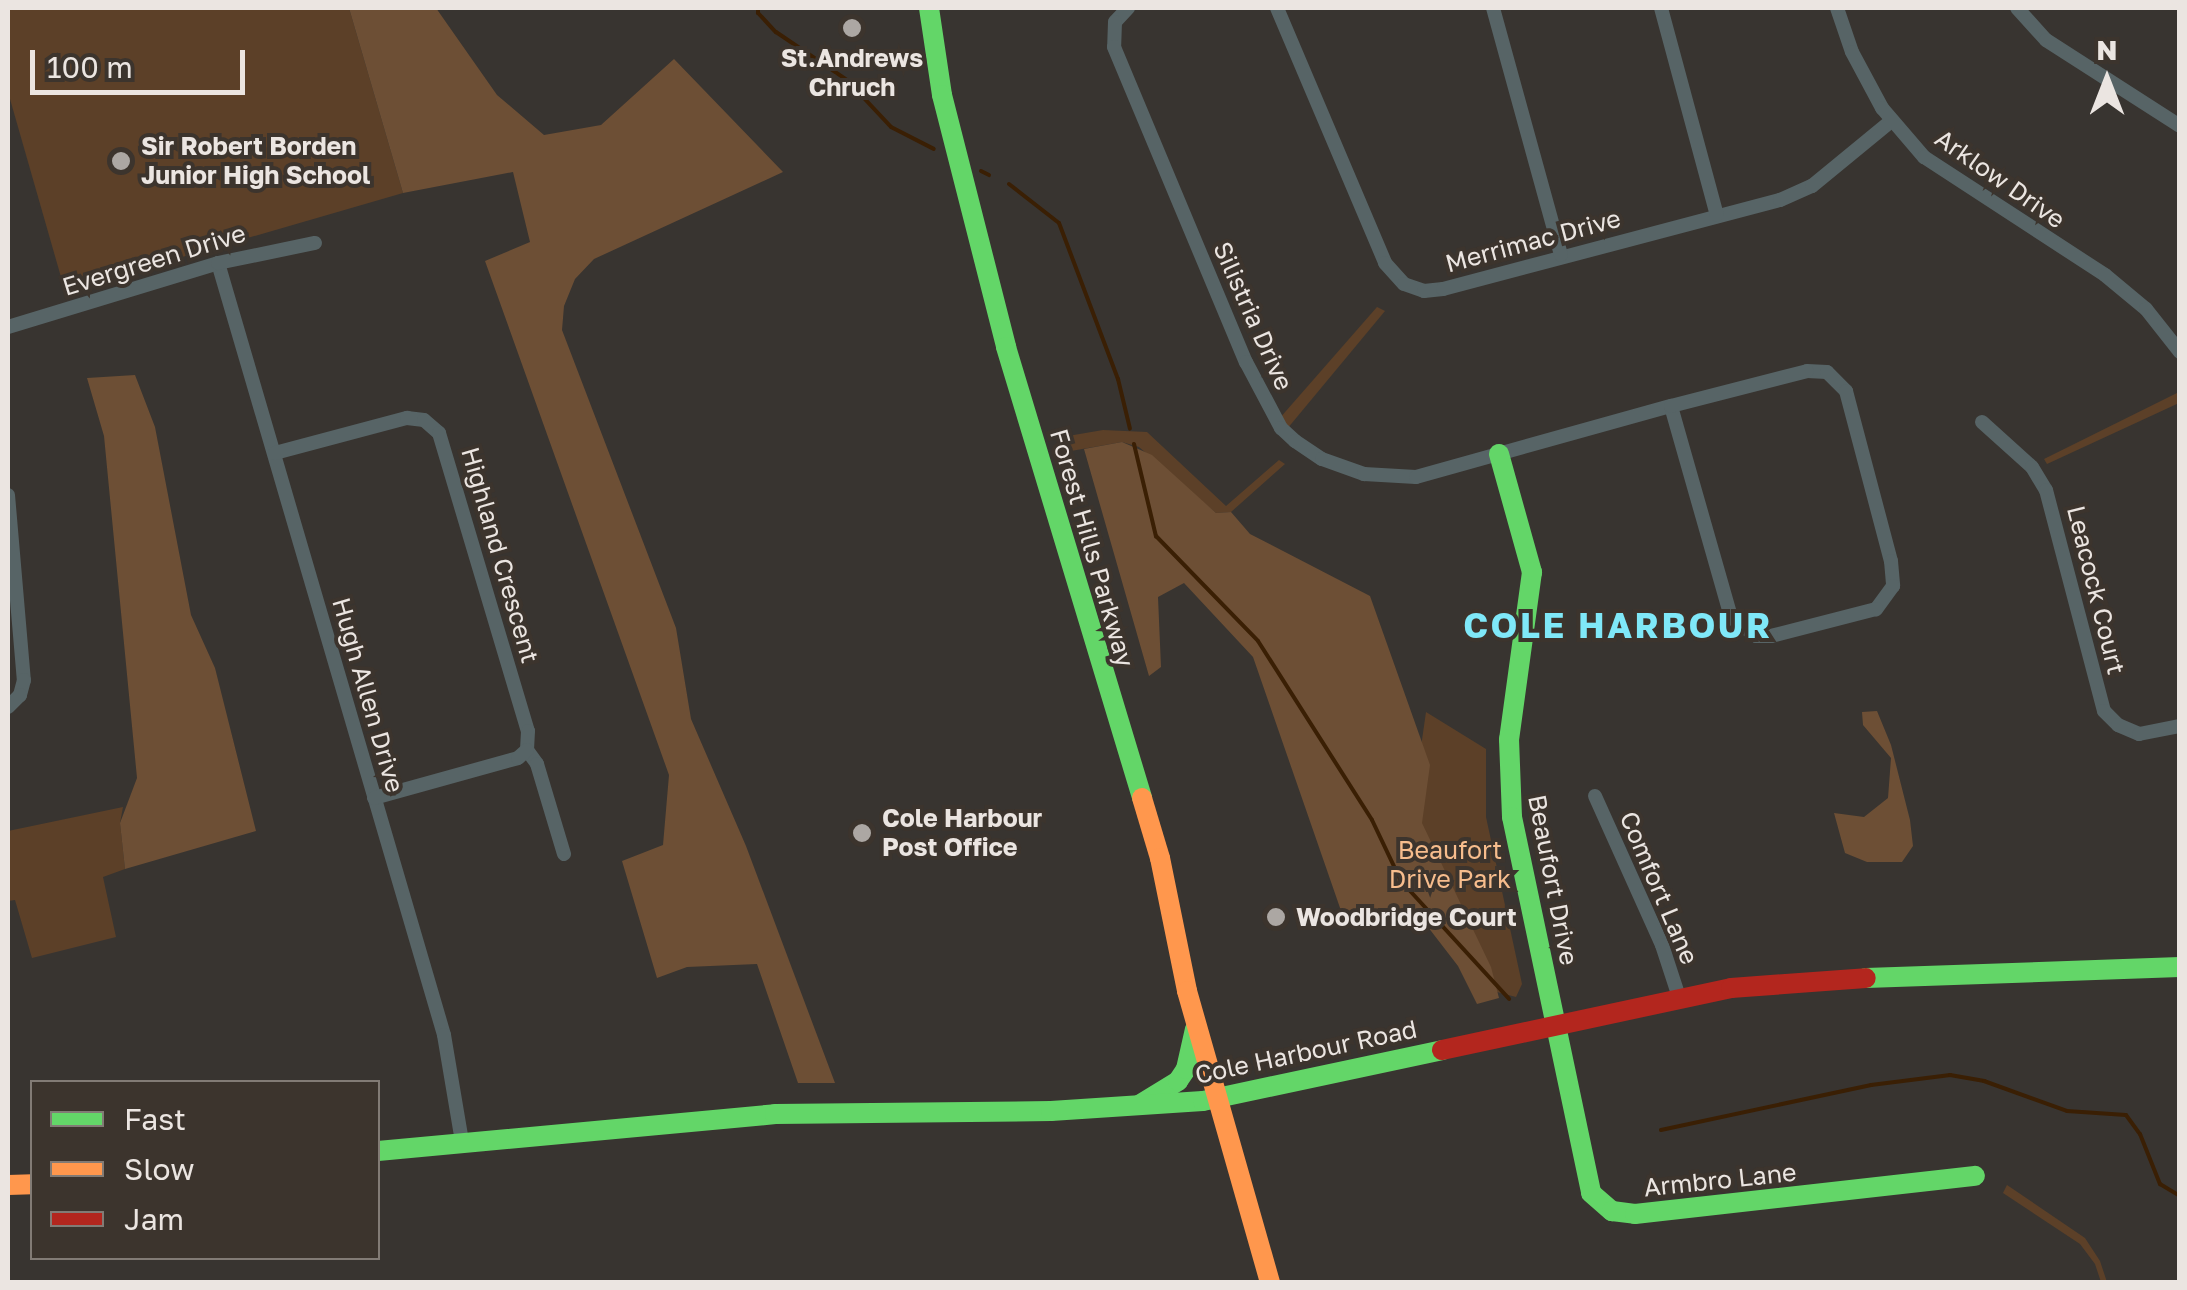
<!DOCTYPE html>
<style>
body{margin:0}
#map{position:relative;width:2187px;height:1290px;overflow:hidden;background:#383430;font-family:"Golos Text",sans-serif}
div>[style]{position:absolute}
.green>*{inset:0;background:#5c4028}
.forest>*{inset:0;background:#6d4f35}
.stream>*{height:4px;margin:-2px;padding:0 2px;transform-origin:2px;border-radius:2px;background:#3a1f04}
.street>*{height:14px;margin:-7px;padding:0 7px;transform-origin:7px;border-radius:7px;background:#576466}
.fast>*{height:20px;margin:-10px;padding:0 10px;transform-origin:10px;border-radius:10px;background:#63d668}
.slow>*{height:20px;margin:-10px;padding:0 10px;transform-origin:10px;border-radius:10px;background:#ff974d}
.jam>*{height:20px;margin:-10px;padding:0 10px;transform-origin:10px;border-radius:10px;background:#b3261e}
.dots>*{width:28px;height:28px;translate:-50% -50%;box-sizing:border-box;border:5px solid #3c342d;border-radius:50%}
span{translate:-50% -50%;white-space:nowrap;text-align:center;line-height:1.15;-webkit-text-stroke:8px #3c342d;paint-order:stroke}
.poi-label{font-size:25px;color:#ebe5e1;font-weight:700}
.left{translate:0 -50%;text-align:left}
.street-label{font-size:25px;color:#ebe5e1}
.park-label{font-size:25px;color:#f7bd8d}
.district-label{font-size:35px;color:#7fe8f8;font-weight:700;letter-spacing:2.5px}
.frame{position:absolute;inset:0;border:10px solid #ebe5e1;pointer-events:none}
.legend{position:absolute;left:30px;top:1080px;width:350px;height:180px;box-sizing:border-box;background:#3c342d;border:2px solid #827b75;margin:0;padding:12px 18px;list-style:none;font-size:30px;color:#ebe5e1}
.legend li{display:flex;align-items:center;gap:20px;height:50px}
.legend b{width:50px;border:2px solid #827b75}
.north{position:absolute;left:2057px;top:30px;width:100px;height:100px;-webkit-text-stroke:8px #3c342d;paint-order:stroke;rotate:0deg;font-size:28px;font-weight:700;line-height:40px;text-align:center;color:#ebe5e1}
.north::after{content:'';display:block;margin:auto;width:35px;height:45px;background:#ebe5e1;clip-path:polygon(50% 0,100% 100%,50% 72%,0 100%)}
.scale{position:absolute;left:30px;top:50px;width:215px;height:45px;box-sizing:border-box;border:5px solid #ebe5e1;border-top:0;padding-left:12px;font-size:30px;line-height:35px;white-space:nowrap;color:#ebe5e1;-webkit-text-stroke:8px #3c342d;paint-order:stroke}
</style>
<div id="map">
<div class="green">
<div style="clip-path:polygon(8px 8px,349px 8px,403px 193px,65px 291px,8px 92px)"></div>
<div style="clip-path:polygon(1377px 307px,1385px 311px,1287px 429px,1279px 419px)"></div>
<div style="clip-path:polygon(2179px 392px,2179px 403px,2047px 464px,2044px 459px)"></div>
<div style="clip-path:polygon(1103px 430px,1147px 432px,1226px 506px,1279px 460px,1285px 464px,1231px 512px,1216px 513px,1139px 447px,1122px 442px,1071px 451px,1068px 436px)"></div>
<div style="clip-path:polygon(1426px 712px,1486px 749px,1486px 817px,1522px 984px,1516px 997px,1497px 992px,1402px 880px)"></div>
<div style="clip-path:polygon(123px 807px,120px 823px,125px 869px,103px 877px,116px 937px,32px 958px,15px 900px,8px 901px,8px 831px)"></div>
<div style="clip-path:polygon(2007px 1185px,2085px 1238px,2100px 1261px,2107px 1282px,2101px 1282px,2095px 1264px,2080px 1244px,2003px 1193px)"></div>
</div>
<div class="forest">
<div style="clip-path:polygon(349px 8px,436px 8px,497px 95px,544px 135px,601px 125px,674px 59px,783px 172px,594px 259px,575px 279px,564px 306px,562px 330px,676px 628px,691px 719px,746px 846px,835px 1083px,798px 1083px,757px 964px,687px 967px,657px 978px,622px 861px,663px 845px,669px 775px,485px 261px,530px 242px,513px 172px,403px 193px)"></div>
<div style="clip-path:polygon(135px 375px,155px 427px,191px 615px,215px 668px,256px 831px,125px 869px,120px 823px,137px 778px,104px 436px,87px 378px)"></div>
<div style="clip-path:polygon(1122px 442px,1152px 455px,1216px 513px,1231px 512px,1250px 534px,1370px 596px,1430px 765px,1422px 823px,1491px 967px,1499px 998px,1477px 1004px,1458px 966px,1411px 905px,1347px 928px,1253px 657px,1184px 583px,1158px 597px,1161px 667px,1149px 676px,1084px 449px)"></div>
<div style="clip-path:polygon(1877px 711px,1891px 745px,1910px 820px,1913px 846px,1902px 862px,1867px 862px,1845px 853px,1834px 813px,1864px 817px,1888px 798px,1891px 758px,1863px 725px,1862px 712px)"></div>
</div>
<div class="stream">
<div style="left:758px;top:8px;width:5px;rotate:90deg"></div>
<div style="left:758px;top:13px;width:26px;rotate:47deg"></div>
<div style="left:776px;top:32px;width:86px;rotate:34.1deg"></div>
<div style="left:847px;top:80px;width:64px;rotate:46.9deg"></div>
<div style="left:891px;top:127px;width:48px;rotate:27.1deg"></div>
<div style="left:981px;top:171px;width:9px;rotate:27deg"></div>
<div style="left:1009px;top:184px;width:63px;rotate:38deg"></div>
<div style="left:1059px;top:223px;width:167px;rotate:69.3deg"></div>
<div style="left:1118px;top:379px;width:51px;rotate:76.5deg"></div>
<div style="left:1134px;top:444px;width:95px;rotate:76.6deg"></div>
<div style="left:1156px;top:536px;width:146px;rotate:45.8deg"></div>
<div style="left:1258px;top:641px;width:212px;rotate:57.5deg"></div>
<div style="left:1372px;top:820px;width:68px;rotate:64.6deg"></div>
<div style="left:1401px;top:881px;width:160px;rotate:47.5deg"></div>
<div style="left:1661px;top:1130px;width:215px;rotate:-12.1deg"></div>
<div style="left:1871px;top:1085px;width:80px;rotate:-7.2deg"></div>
<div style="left:1950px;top:1075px;width:35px;rotate:10deg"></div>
<div style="left:1984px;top:1081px;width:88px;rotate:19.9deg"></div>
<div style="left:2067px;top:1111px;width:59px;rotate:3.9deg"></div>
<div style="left:2126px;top:1115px;width:24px;rotate:54deg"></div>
<div style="left:2140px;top:1134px;width:54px;rotate:68.2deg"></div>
<div style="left:2160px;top:1184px;width:23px;rotate:31deg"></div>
</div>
<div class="street">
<div style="left:1128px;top:8px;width:19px;rotate:133deg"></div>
<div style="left:1115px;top:22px;width:25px;rotate:92deg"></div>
<div style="left:1114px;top:47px;width:342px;rotate:67.3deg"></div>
<div style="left:1246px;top:362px;width:75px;rotate:62.1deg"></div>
<div style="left:1281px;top:428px;width:19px;rotate:43deg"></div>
<div style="left:1295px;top:441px;width:32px;rotate:34deg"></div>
<div style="left:1322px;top:459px;width:45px;rotate:19.7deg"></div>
<div style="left:1364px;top:474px;width:52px;rotate:3.3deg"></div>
<div style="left:1416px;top:477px;width:265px;rotate:-15.6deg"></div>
<div style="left:1277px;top:8px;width:277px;rotate:67deg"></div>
<div style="left:1385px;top:263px;width:28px;rotate:48deg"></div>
<div style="left:1404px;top:284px;width:21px;rotate:19deg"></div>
<div style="left:1424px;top:291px;width:19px;rotate:-6deg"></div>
<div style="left:1443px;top:289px;width:349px;rotate:-14.8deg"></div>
<div style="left:1780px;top:200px;width:35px;rotate:-24deg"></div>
<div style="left:1812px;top:186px;width:102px;rotate:-39.4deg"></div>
<div style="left:1493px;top:8px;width:256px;rotate:74.6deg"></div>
<div style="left:1661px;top:8px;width:214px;rotate:74.9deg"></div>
<div style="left:1837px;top:8px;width:46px;rotate:71.2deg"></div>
<div style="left:1852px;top:52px;width:64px;rotate:61.8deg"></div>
<div style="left:1882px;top:108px;width:65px;rotate:49.4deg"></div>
<div style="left:1924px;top:157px;width:216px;rotate:33.1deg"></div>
<div style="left:2105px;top:275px;width:53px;rotate:39.7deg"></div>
<div style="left:2146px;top:309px;width:55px;rotate:51.7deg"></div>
<div style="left:2017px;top:8px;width:43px;rotate:47.8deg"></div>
<div style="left:2046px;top:40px;width:159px;rotate:32.7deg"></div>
<div style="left:218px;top:263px;width:804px;rotate:73.68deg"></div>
<div style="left:444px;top:1035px;width:108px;rotate:80.4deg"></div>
<div style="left:8px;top:327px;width:220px;rotate:-16.9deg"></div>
<div style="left:218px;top:263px;width:99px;rotate:-11.7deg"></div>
<div style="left:1807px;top:371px;width:20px;rotate:3deg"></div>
<div style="left:1827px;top:372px;width:27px;rotate:45deg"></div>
<div style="left:1846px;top:391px;width:176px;rotate:75.2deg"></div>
<div style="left:1891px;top:561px;width:25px;rotate:85deg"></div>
<div style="left:1893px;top:586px;width:29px;rotate:126deg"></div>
<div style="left:1876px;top:609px;width:108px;rotate:165.6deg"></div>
<div style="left:1771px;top:636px;width:15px;rotate:180deg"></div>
<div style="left:1756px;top:636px;width:31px;rotate:-143deg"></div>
<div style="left:1731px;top:617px;width:219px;rotate:-105.9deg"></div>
<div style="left:1671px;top:406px;width:140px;rotate:-14.4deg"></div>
<div style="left:1982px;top:422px;width:67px;rotate:42deg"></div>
<div style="left:2032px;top:467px;width:27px;rotate:59deg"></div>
<div style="left:2046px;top:490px;width:228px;rotate:75.3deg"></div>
<div style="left:2104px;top:711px;width:20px;rotate:45deg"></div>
<div style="left:2118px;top:725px;width:23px;rotate:23deg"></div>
<div style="left:2139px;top:734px;width:42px;rotate:-11deg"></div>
<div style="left:275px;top:453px;width:137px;rotate:-14.9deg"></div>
<div style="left:407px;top:418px;width:17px;rotate:7deg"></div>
<div style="left:424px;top:420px;width:20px;rotate:41deg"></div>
<div style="left:439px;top:433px;width:311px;rotate:73.4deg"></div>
<div style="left:528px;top:731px;width:19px;rotate:93deg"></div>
<div style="left:527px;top:750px;width:17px;rotate:54deg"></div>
<div style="left:537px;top:764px;width:94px;rotate:73.3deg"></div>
<div style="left:8px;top:495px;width:186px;rotate:85.1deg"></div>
<div style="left:24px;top:680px;width:16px;rotate:105deg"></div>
<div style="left:20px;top:695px;width:17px;rotate:135deg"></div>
<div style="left:1595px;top:796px;width:163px;rotate:65.8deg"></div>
<div style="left:1662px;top:945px;width:55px;rotate:71.9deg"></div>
<div style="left:374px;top:798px;width:149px;rotate:-15.5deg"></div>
<div style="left:518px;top:758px;width:12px;rotate:-42deg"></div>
</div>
<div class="fast">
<div style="left:929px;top:8px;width:88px;rotate:81.5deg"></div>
<div style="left:942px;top:95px;width:260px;rotate:75.7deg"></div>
<div style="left:1006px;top:347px;width:471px;rotate:73.2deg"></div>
<div style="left:1499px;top:454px;width:123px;rotate:74.4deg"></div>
<div style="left:1532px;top:572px;width:169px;rotate:97.8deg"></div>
<div style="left:1509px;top:739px;width:78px;rotate:87.8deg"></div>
<div style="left:1512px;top:817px;width:384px;rotate:78.1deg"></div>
<div style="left:1591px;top:1193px;width:28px;rotate:41deg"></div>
<div style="left:1612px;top:1211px;width:23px;rotate:7deg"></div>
<div style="left:1635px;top:1214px;width:342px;rotate:-6.4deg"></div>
<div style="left:1866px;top:978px;width:314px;rotate:-2deg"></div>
<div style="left:1139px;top:1105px;width:46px;rotate:-31.6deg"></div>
<div style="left:1178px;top:1081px;width:14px;rotate:-56deg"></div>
<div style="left:1186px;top:1069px;width:41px;rotate:-77.3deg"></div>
<div style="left:378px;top:1151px;width:399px;rotate:-5.3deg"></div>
<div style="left:775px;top:1114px;width:276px;rotate:-0.6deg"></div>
<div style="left:1051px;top:1111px;width:152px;rotate:-3.8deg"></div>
<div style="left:1203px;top:1101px;width:244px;rotate:-12deg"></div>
</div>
<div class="slow">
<div style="left:1142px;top:798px;width:63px;rotate:73.3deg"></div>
<div style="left:1160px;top:858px;width:136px;rotate:78.5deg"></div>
<div style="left:1187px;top:991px;width:303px;rotate:74.1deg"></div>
<div style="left:8px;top:1185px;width:24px;rotate:-2deg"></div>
</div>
<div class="jam">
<div style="left:1442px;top:1050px;width:296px;rotate:-12.1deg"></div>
<div style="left:1731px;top:988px;width:135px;rotate:-4.2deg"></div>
</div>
<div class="dots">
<div style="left:852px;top:28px;background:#aca7a3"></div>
<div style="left:121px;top:161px;background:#aca7a3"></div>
<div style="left:862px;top:833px;background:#aca7a3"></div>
<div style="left:1276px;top:917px;background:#aca7a3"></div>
</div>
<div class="poi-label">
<span style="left:852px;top:73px">St.Andrews<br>Chruch</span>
<span class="left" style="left:141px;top:161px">Sir Robert Borden<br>Junior High School</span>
<span class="left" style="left:882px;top:833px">Cole Harbour<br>Post Office</span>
<span class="left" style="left:1296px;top:917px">Woodbridge Court</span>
</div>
<div class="street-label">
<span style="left:2000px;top:179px;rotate:35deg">Arklow Drive</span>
<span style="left:1533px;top:241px;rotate:-15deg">Merrimac Drive</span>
<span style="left:154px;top:260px;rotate:-17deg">Evergreen Drive</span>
<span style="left:1253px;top:316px;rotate:66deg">Silistria Drive</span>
<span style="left:1092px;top:548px;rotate:74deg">Forest Hills Parkway</span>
<span style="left:500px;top:555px;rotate:74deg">Highland Crescent</span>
<span style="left:2096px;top:590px;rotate:76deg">Leacock Court</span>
<span style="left:368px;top:695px;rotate:74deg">Hugh Allen Drive</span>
<span style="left:1553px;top:880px;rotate:79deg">Beaufort Drive</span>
<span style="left:1659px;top:888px;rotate:67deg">Comfort Lane</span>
<span style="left:1306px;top:1052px;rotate:-12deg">Cole Harbour Road</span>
<span style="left:1720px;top:1180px;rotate:-6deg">Armbro Lane</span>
</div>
<div class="park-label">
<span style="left:1450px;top:865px">Beaufort<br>Drive Park</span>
</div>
<div class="district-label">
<span style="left:1618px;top:625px">COLE HARBOUR</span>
</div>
<div class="frame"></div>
<ul class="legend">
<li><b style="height:12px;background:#63d668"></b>Fast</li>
<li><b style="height:12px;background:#ff974d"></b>Slow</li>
<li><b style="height:12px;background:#b3261e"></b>Jam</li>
</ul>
<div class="north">N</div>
<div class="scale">100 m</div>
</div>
